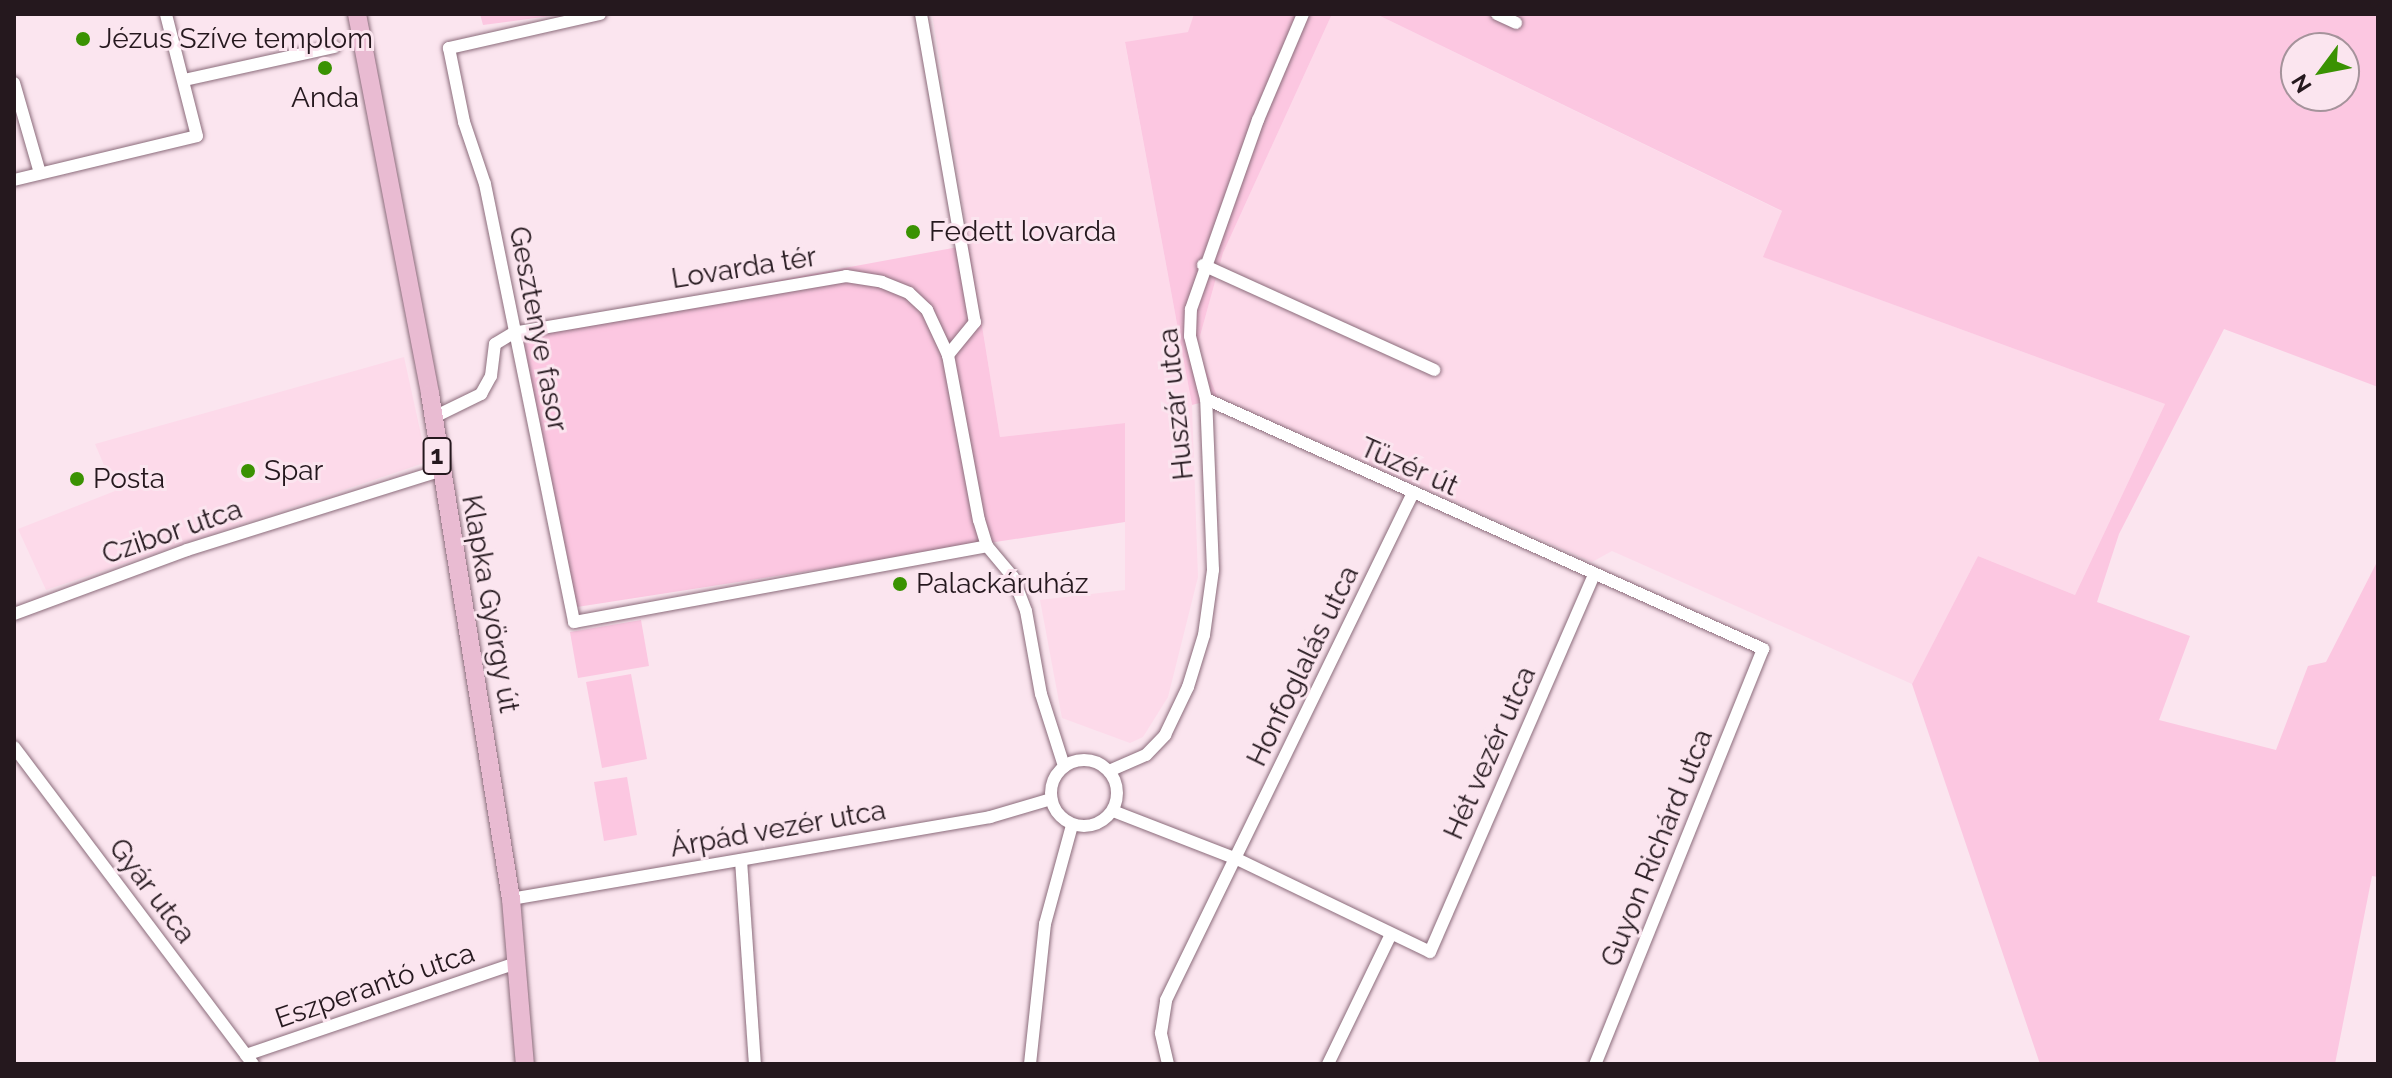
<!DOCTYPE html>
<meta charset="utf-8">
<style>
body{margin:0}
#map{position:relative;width:2392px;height:1078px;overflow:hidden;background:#fbe5ef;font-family:Raleway,sans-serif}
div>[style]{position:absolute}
.built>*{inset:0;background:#fddaea}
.green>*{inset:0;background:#fcc7e1}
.roads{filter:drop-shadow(0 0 2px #8b6c7b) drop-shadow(0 0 2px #8b6c7b)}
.minor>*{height:12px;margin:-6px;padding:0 6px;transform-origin:6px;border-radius:6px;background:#fff}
.minor>.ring{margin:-6px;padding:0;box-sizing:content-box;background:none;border:12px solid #fff;border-radius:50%}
.primary>*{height:18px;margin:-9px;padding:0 9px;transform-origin:9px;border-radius:9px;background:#e9bbd2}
.dots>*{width:22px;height:22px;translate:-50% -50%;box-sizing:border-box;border:4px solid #fbe5ef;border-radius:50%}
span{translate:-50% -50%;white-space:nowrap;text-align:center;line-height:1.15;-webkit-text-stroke:6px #fbe5ef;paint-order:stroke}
.shield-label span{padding:2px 6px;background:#fbe5ef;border:2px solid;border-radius:6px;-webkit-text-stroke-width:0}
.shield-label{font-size:26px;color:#25181e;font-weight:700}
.poi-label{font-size:28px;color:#25181e}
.left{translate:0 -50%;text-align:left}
.street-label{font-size:28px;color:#25181e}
.frame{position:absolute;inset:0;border:16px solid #25181e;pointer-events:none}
.north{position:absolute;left:2280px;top:32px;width:80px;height:80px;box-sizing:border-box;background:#fbe5ef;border:2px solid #a5939b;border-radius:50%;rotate:238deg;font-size:22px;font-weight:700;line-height:32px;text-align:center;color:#25181e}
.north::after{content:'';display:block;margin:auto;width:28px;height:36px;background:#3a9202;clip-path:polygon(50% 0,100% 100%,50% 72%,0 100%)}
</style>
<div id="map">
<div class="built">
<div style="clip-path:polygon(932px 14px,1194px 14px,1189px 32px,1125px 43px,1192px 405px,1198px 577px,1168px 697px,1143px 737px,1130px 743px,1062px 718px,1040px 600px,1125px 590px,1125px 423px,1000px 437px)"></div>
<div style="clip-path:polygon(1332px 14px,1376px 14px,1783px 212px,1764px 257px,2165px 404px,2075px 595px,1978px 556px,1912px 684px,1612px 551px,1592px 562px,1218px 398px,1197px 347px,1223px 253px)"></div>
<div style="clip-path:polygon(404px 357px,427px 462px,46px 590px,18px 529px,115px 491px,95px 444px)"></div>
</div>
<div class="green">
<div style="clip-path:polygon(480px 14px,565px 14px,483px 25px)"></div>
<div style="clip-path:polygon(1194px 14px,1332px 14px,1223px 253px,1197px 347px,1218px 398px,1192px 405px,1125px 42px,1188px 32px)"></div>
<div style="clip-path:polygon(evenodd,1376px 14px,2378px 14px,2378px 387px,2224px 329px,2119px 534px,2097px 602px,2190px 636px,2159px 720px,2276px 750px,2308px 666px,2326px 662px,2378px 560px,2378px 877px,2372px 876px,2335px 1064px,2040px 1064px,1912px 684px,1978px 556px,2075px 595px,2165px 404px,1763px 257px,1782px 211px,1376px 14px,2296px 48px,2344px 48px,2344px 96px,2296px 96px,2296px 48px)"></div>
<div style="clip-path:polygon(969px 245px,1000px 437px,1125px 423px,1125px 522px,577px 607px,520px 328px)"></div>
<div style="clip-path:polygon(641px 620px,649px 666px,578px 678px,570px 632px)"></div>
<div style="clip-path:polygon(631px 674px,647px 759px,602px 768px,586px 682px)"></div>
<div style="clip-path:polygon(627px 777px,637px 835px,604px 841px,594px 782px)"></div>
</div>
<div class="roads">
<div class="minor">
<div style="left:600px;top:14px;width:155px;rotate:167.3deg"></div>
<div style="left:449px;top:48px;width:76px;rotate:78.5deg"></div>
<div style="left:464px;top:122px;width:65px;rotate:71.3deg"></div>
<div style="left:485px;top:184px;width:447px;rotate:78.5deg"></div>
<div style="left:574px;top:622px;width:420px;rotate:-10.4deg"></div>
<div style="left:921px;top:14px;width:313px;rotate:80.1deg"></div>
<div style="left:975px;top:322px;width:43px;rotate:129.3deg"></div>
<div style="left:1497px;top:14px;width:21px;rotate:25deg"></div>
<div style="left:184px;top:80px;width:154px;rotate:-12.4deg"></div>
<div style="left:14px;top:83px;width:94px;rotate:73.9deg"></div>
<div style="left:14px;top:180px;width:188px;rotate:-13.5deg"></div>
<div style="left:197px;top:136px;width:126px;rotate:-104.3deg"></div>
<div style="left:1203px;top:265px;width:254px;rotate:24.4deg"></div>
<div style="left:1206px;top:399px;width:611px;rotate:24.17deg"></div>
<div style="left:1763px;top:649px;width:448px;rotate:112deg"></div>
<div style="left:432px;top:418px;width:55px;rotate:-26.1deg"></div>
<div style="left:481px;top:394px;width:21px;rotate:-61deg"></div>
<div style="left:491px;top:376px;width:32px;rotate:-83deg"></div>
<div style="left:495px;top:344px;width:21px;rotate:-31deg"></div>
<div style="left:513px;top:333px;width:338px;rotate:-9.7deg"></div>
<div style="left:846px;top:276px;width:36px;rotate:9deg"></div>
<div style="left:882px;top:282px;width:29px;rotate:22deg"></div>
<div style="left:909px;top:293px;width:25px;rotate:43deg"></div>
<div style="left:927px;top:310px;width:50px;rotate:65deg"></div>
<div style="left:948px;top:355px;width:168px;rotate:79.4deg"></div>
<div style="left:979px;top:520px;width:27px;rotate:73deg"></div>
<div style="left:987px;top:546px;width:40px;rotate:50deg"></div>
<div style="left:1013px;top:577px;width:36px;rotate:69deg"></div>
<div style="left:1026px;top:611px;width:84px;rotate:79.8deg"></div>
<div style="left:1041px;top:694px;width:76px;rotate:72.3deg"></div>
<div style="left:14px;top:614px;width:184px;rotate:-20.3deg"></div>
<div style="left:187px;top:550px;width:264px;rotate:-17.4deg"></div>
<div style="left:14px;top:747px;width:397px;rotate:53deg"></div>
<div class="ring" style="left:1051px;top:760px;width:54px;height:54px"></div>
<div style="left:1109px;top:771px;width:40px;rotate:-23.4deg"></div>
<div style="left:1146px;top:755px;width:28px;rotate:-46deg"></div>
<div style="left:1165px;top:735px;width:53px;rotate:-64.4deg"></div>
<div style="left:1188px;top:687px;width:54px;rotate:-72.9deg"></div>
<div style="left:1204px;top:635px;width:66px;rotate:-82.1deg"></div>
<div style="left:1213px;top:570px;width:171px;rotate:-92.3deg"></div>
<div style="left:1206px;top:399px;width:65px;rotate:-104.3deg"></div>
<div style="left:1190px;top:336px;width:27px;rotate:-88deg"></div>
<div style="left:1191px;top:309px;width:201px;rotate:-70.5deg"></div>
<div style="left:1258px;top:120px;width:115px;rotate:-67deg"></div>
<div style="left:1113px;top:811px;width:133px;rotate:21.2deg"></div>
<div style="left:1237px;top:859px;width:214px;rotate:25.7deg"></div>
<div style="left:1430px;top:952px;width:412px;rotate:-66.5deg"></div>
<div style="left:741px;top:860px;width:204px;rotate:86.1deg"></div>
<div style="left:511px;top:899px;width:486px;rotate:-9.7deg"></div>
<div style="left:990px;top:817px;width:64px;rotate:-16.4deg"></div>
<div style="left:246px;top:1055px;width:288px;rotate:-18.8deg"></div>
<div style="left:1030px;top:1064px;width:141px;rotate:-83.9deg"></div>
<div style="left:1045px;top:924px;width:103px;rotate:-74.7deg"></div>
<div style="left:1168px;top:1064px;width:32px;rotate:-103deg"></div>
<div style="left:1161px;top:1033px;width:33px;rotate:-81deg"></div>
<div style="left:1166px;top:1000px;width:562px;rotate:-64.03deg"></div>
<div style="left:1328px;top:1064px;width:144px;rotate:-64.1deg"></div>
</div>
<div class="primary">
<div style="left:357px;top:14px;width:387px;rotate:79.1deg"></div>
<div style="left:430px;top:394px;width:511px;rotate:80.89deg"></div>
<div style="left:511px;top:899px;width:166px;rotate:85.2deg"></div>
</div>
</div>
<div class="dots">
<div style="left:83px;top:39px;background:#3a9202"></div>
<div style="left:325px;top:68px;background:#3a9202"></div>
<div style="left:913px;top:232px;background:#3a9202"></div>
<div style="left:248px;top:471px;background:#3a9202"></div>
<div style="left:77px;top:479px;background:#3a9202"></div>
<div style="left:900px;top:584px;background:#3a9202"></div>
</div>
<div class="shield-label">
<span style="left:437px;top:456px">1</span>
</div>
<div class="poi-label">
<span class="left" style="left:99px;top:39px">Jézus Szíve templom</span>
<span style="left:325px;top:98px">Anda</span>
<span class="left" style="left:929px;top:232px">Fedett lovarda</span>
<span class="left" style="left:264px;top:471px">Spar</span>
<span class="left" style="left:93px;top:479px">Posta</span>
<span class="left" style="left:916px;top:584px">Palackáruház</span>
</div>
<div class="street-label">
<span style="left:744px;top:268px;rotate:-9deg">Lovarda tér</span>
<span style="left:538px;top:329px;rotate:79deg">Gesztenye fasor</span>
<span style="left:1176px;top:404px;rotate:-96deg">Huszár utca</span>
<span style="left:1409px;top:467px;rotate:24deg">Tüzér út</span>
<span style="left:172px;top:532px;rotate:-19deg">Czibor utca</span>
<span style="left:490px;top:604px;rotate:80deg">Klapka György út</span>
<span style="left:1303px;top:666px;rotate:-64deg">Honfoglalás utca</span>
<span style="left:1490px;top:753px;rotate:-66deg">Hét vezér utca</span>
<span style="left:778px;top:829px;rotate:-10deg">Árpád vezér utca</span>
<span style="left:1657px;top:848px;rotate:-68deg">Guyon Richárd utca</span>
<span style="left:152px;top:891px;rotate:53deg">Gyár utca</span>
<span style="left:375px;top:986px;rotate:-19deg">Eszperantó utca</span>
</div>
<div class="frame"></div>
<div class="north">N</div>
</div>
